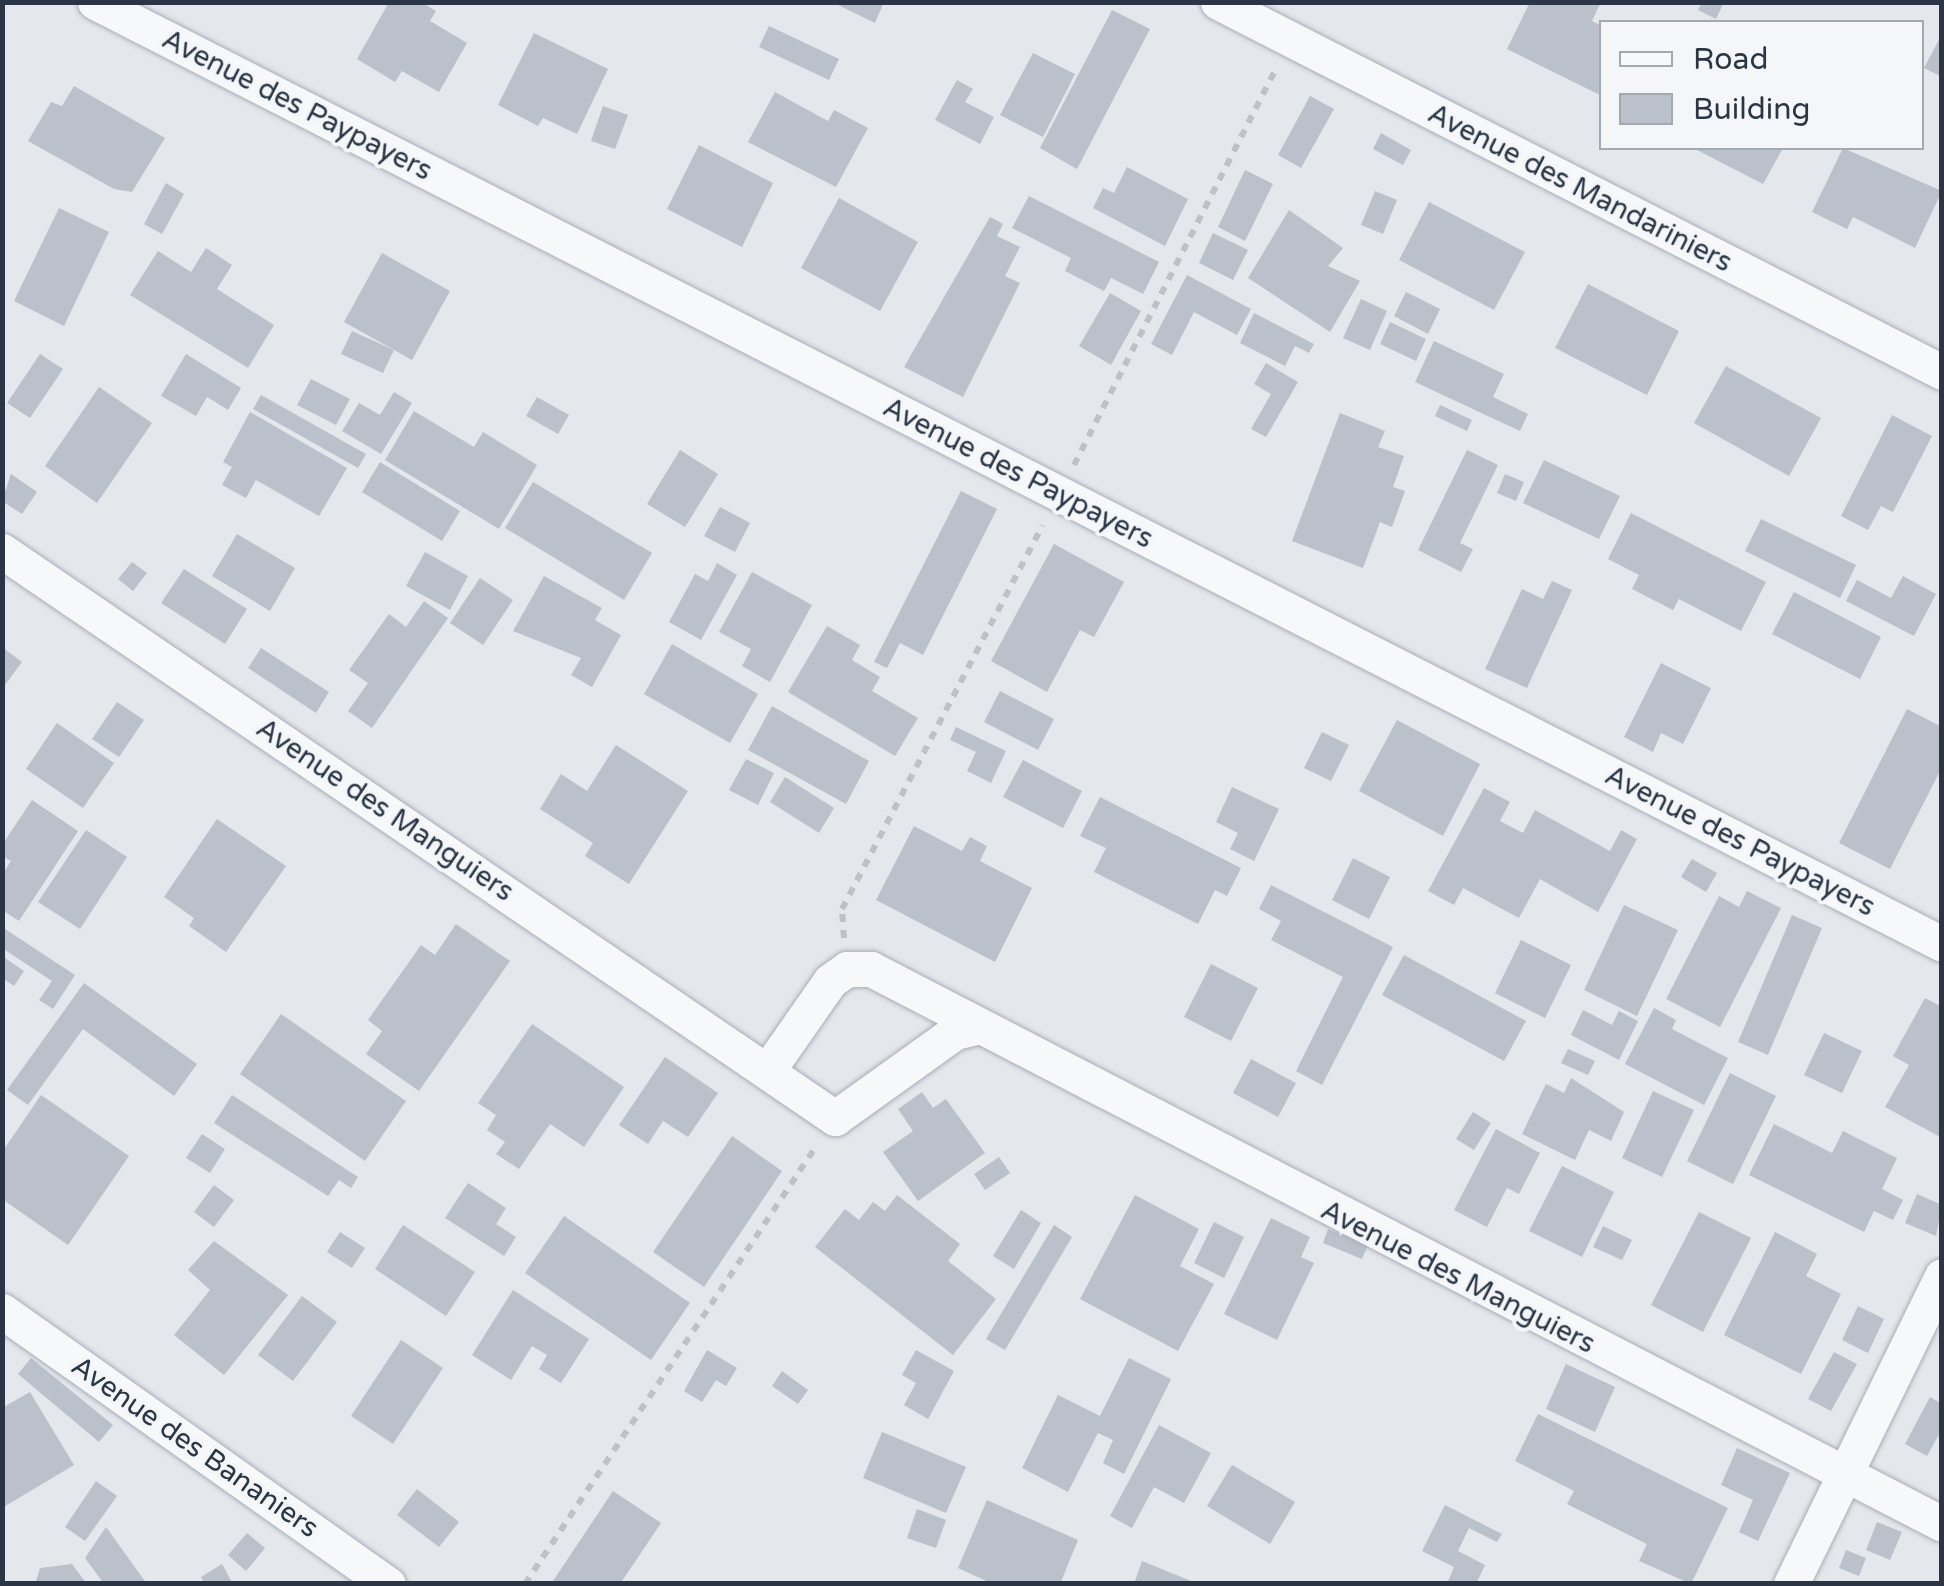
<!DOCTYPE html>
<style>
body{margin:0}
#map{position:relative;width:1944px;height:1586px;overflow:hidden;background:#e4e7ec;font-family:"Varela Round",sans-serif}
div>[style]{position:absolute}
.building>*{inset:0;background:#bac1ca}
.path>*{height:6px;margin-top:-3px;transform-origin:0;background:repeating-linear-gradient(90deg,#bec2c8 0 8px,transparent 0 16px)}
.roads{filter:drop-shadow(0 0 2px #a8aeb7) drop-shadow(0 0 2px #a8aeb7)}
.minor>*{height:35px;margin:-17.5px;padding:0 17.5px;transform-origin:17.5px;border-radius:17.5px;background:#f7f8fa}
span{translate:-50% -50%;white-space:nowrap;text-align:center;line-height:1.15;-webkit-text-stroke:8px #f4f6f9;paint-order:stroke}
.street-label{font-size:28px;color:#2a3646}
.frame{position:absolute;inset:0;border:5px solid #2a3646;pointer-events:none}
.legend{position:absolute;left:1599px;top:20px;width:325px;height:130px;box-sizing:border-box;background:#f4f6f9;border:2px solid #a3a9b1;margin:0;padding:12px 18px;list-style:none;font-size:30px;color:#2a3646}
.legend li{display:flex;align-items:center;gap:20px;height:50px}
.legend b{width:50px;border:2px solid #a3a9b1}
</style>
<div id="map">
<div class="building">
<div style="clip-path:polygon(389px 2px,421px 2px,436px 11px,430px 21px,467px 43px,439px 92px,402px 71px,395px 82px,357px 59px)"></div>
<div style="clip-path:polygon(832px 2px,884px 2px,875px 23px)"></div>
<div style="clip-path:polygon(1530px 2px,1601px 2px,1592px 21px,1602px 26px,1602px 96px,1507px 49px)"></div>
<div style="clip-path:polygon(1702px 2px,1724px 2px,1716px 19px,1698px 10px)"></div>
<div style="clip-path:polygon(1112px 10px,1150px 29px,1077px 169px,1040px 148px)"></div>
<div style="clip-path:polygon(769px 26px,839px 59px,829px 80px,759px 47px)"></div>
<div style="clip-path:polygon(534px 33px,608px 69px,577px 134px,543px 118px,538px 126px,498px 105px)"></div>
<div style="clip-path:polygon(1942px 34px,1942px 77px,1924px 68px)"></div>
<div style="clip-path:polygon(1033px 53px,1075px 74px,1043px 137px,1000px 115px)"></div>
<div style="clip-path:polygon(957px 80px,973px 89px,965px 102px,994px 117px,980px 144px,935px 120px)"></div>
<div style="clip-path:polygon(74px 86px,165px 138px,132px 192px,114px 189px,28px 141px,51px 102px,62px 106px)"></div>
<div style="clip-path:polygon(775px 92px,828px 121px,834px 110px,868px 128px,836px 187px,748px 142px)"></div>
<div style="clip-path:polygon(1310px 96px,1334px 109px,1301px 168px,1278px 155px)"></div>
<div style="clip-path:polygon(603px 106px,628px 115px,615px 149px,591px 141px)"></div>
<div style="clip-path:polygon(1381px 133px,1411px 150px,1403px 165px,1373px 149px)"></div>
<div style="clip-path:polygon(699px 145px,773px 183px,742px 247px,667px 209px)"></div>
<div style="clip-path:polygon(1693px 148px,1783px 148px,1763px 184px)"></div>
<div style="clip-path:polygon(1843px 148px,1942px 191px,1915px 248px,1853px 217px,1847px 229px,1812px 212px)"></div>
<div style="clip-path:polygon(1127px 167px,1188px 199px,1165px 246px,1093px 208px,1103px 188px,1114px 193px)"></div>
<div style="clip-path:polygon(1245px 170px,1273px 184px,1245px 241px,1218px 227px)"></div>
<div style="clip-path:polygon(166px 183px,184px 194px,162px 234px,144px 224px)"></div>
<div style="clip-path:polygon(1375px 191px,1397px 200px,1383px 234px,1361px 225px)"></div>
<div style="clip-path:polygon(1029px 196px,1159px 262px,1143px 294px,1111px 278px,1104px 291px,1065px 271px,1071px 258px,1012px 228px)"></div>
<div style="clip-path:polygon(839px 198px,918px 242px,880px 311px,801px 268px)"></div>
<div style="clip-path:polygon(1429px 202px,1525px 252px,1494px 310px,1399px 260px)"></div>
<div style="clip-path:polygon(59px 208px,109px 232px,64px 326px,14px 301px)"></div>
<div style="clip-path:polygon(1289px 210px,1343px 248px,1328px 266px,1360px 281px,1330px 332px,1248px 278px)"></div>
<div style="clip-path:polygon(990px 217px,1003px 224px,997px 236px,1020px 247px,1005px 276px,1020px 283px,963px 397px,904px 367px)"></div>
<div style="clip-path:polygon(1213px 233px,1248px 250px,1233px 280px,1199px 263px)"></div>
<div style="clip-path:polygon(206px 248px,232px 265px,217px 289px,274px 325px,248px 368px,130px 295px,158px 251px,191px 272px)"></div>
<div style="clip-path:polygon(382px 253px,450px 291px,412px 360px,344px 322px)"></div>
<div style="clip-path:polygon(1187px 275px,1251px 309px,1237px 335px,1194px 312px,1172px 355px,1151px 344px)"></div>
<div style="clip-path:polygon(1588px 284px,1679px 331px,1647px 395px,1555px 348px)"></div>
<div style="clip-path:polygon(1406px 292px,1440px 309px,1428px 334px,1394px 316px)"></div>
<div style="clip-path:polygon(1110px 293px,1141px 311px,1111px 365px,1079px 346px)"></div>
<div style="clip-path:polygon(1361px 299px,1387px 311px,1370px 350px,1343px 338px)"></div>
<div style="clip-path:polygon(1254px 313px,1314px 344px,1309px 353px,1295px 346px,1285px 366px,1240px 343px)"></div>
<div style="clip-path:polygon(1390px 322px,1426px 339px,1416px 361px,1380px 344px)"></div>
<div style="clip-path:polygon(352px 331px,394px 350px,383px 373px,341px 354px)"></div>
<div style="clip-path:polygon(1434px 341px,1504px 374px,1493px 397px,1528px 414px,1520px 431px,1415px 382px)"></div>
<div style="clip-path:polygon(40px 354px,63px 369px,30px 418px,7px 403px)"></div>
<div style="clip-path:polygon(186px 354px,241px 388px,228px 410px,207px 397px,196px 416px,161px 396px)"></div>
<div style="clip-path:polygon(1266px 363px,1298px 382px,1266px 437px,1251px 429px,1271px 394px,1254px 384px)"></div>
<div style="clip-path:polygon(1726px 366px,1821px 418px,1789px 476px,1694px 423px)"></div>
<div style="clip-path:polygon(311px 379px,350px 399px,336px 425px,297px 405px)"></div>
<div style="clip-path:polygon(99px 387px,152px 423px,97px 503px,45px 466px)"></div>
<div style="clip-path:polygon(394px 392px,412px 403px,381px 454px,342px 431px,359px 403px,380px 415px)"></div>
<div style="clip-path:polygon(261px 395px,366px 454px,358px 468px,253px 409px)"></div>
<div style="clip-path:polygon(537px 397px,569px 415px,558px 434px,526px 416px)"></div>
<div style="clip-path:polygon(1440px 405px,1472px 420px,1467px 431px,1435px 416px)"></div>
<div style="clip-path:polygon(414px 411px,474px 447px,483px 432px,537px 465px,499px 529px,385px 460px)"></div>
<div style="clip-path:polygon(250px 412px,347px 468px,319px 516px,256px 480px,246px 498px,222px 485px,232px 467px,223px 462px)"></div>
<div style="clip-path:polygon(1340px 413px,1385px 431px,1378px 447px,1404px 456px,1393px 487px,1405px 491px,1392px 527px,1380px 522px,1363px 568px,1292px 541px)"></div>
<div style="clip-path:polygon(1892px 415px,1932px 436px,1893px 512px,1881px 506px,1868px 530px,1841px 516px)"></div>
<div style="clip-path:polygon(680px 450px,718px 474px,685px 527px,647px 504px)"></div>
<div style="clip-path:polygon(1467px 450px,1498px 465px,1460px 543px,1473px 549px,1461px 572px,1418px 550px)"></div>
<div style="clip-path:polygon(1544px 460px,1620px 496px,1599px 539px,1523px 503px)"></div>
<div style="clip-path:polygon(380px 462px,460px 511px,442px 541px,362px 492px)"></div>
<div style="clip-path:polygon(11px 474px,37px 492px,22px 514px,2px 501px)"></div>
<div style="clip-path:polygon(1505px 474px,1524px 482px,1516px 501px,1497px 493px)"></div>
<div style="clip-path:polygon(533px 482px,652px 553px,624px 600px,505px 528px)"></div>
<div style="clip-path:polygon(961px 491px,997px 509px,923px 655px,900px 643px,887px 668px,874px 662px)"></div>
<div style="clip-path:polygon(720px 507px,750px 523px,735px 552px,704px 536px)"></div>
<div style="clip-path:polygon(1631px 513px,1766px 582px,1741px 631px,1679px 599px,1673px 610px,1632px 589px,1639px 575px,1608px 559px)"></div>
<div style="clip-path:polygon(1761px 519px,1856px 565px,1840px 598px,1745px 551px)"></div>
<div style="clip-path:polygon(237px 534px,295px 568px,270px 611px,212px 576px)"></div>
<div style="clip-path:polygon(1054px 544px,1124px 582px,1094px 637px,1080px 630px,1047px 692px,991px 661px)"></div>
<div style="clip-path:polygon(425px 552px,468px 576px,450px 610px,406px 586px)"></div>
<div style="clip-path:polygon(132px 562px,147px 573px,133px 591px,118px 579px)"></div>
<div style="clip-path:polygon(717px 563px,737px 575px,701px 640px,669px 622px,695px 574px,708px 581px)"></div>
<div style="clip-path:polygon(184px 569px,247px 609px,225px 644px,161px 603px)"></div>
<div style="clip-path:polygon(752px 572px,812px 605px,770px 682px,742px 666px,751px 649px,719px 632px)"></div>
<div style="clip-path:polygon(544px 576px,602px 608px,595px 620px,621px 635px,592px 687px,571px 675px,581px 658px,513px 631px)"></div>
<div style="clip-path:polygon(1903px 576px,1936px 594px,1914px 636px,1846px 601px,1857px 580px,1891px 598px)"></div>
<div style="clip-path:polygon(480px 578px,513px 600px,483px 645px,450px 623px)"></div>
<div style="clip-path:polygon(1552px 581px,1572px 590px,1527px 688px,1485px 669px,1522px 589px,1543px 599px)"></div>
<div style="clip-path:polygon(1794px 592px,1881px 637px,1860px 679px,1772px 634px)"></div>
<div style="clip-path:polygon(424px 601px,448px 618px,372px 728px,348px 711px,368px 683px,349px 670px,389px 614px,406px 627px)"></div>
<div style="clip-path:polygon(827px 626px,860px 645px,852px 660px,880px 677px,872px 691px,918px 718px,895px 756px,788px 692px)"></div>
<div style="clip-path:polygon(672px 644px,758px 694px,730px 743px,644px 694px)"></div>
<div style="clip-path:polygon(2px 647px,22px 662px,2px 689px)"></div>
<div style="clip-path:polygon(261px 648px,329px 692px,316px 713px,248px 668px)"></div>
<div style="clip-path:polygon(1661px 663px,1711px 688px,1683px 744px,1661px 733px,1653px 752px,1624px 737px)"></div>
<div style="clip-path:polygon(1000px 691px,1054px 719px,1038px 750px,984px 722px)"></div>
<div style="clip-path:polygon(117px 702px,144px 720px,119px 757px,92px 739px)"></div>
<div style="clip-path:polygon(772px 706px,869px 761px,846px 804px,748px 750px)"></div>
<div style="clip-path:polygon(1907px 709px,1942px 727px,1942px 767px,1890px 869px,1839px 843px)"></div>
<div style="clip-path:polygon(1397px 720px,1480px 764px,1443px 836px,1359px 791px)"></div>
<div style="clip-path:polygon(57px 723px,114px 763px,83px 808px,26px 769px)"></div>
<div style="clip-path:polygon(956px 727px,1006px 751px,991px 783px,967px 771px,976px 752px,950px 740px)"></div>
<div style="clip-path:polygon(1322px 732px,1349px 745px,1331px 781px,1304px 768px)"></div>
<div style="clip-path:polygon(616px 745px,688px 791px,629px 884px,585px 856px,593px 843px,540px 809px,561px 774px,587px 791px)"></div>
<div style="clip-path:polygon(746px 759px,774px 773px,758px 805px,729px 790px)"></div>
<div style="clip-path:polygon(1023px 760px,1082px 791px,1063px 828px,1003px 797px)"></div>
<div style="clip-path:polygon(785px 777px,834px 808px,819px 833px,770px 802px)"></div>
<div style="clip-path:polygon(1232px 787px,1279px 809px,1254px 861px,1230px 849px,1238px 833px,1216px 822px)"></div>
<div style="clip-path:polygon(1484px 788px,1510px 802px,1500px 821px,1523px 833px,1535px 810px,1610px 851px,1621px 830px,1637px 839px,1598px 912px,1540px 879px,1519px 918px,1463px 888px,1454px 905px,1428px 891px)"></div>
<div style="clip-path:polygon(1100px 797px,1241px 868px,1227px 896px,1215px 890px,1198px 924px,1094px 872px,1106px 848px,1080px 836px)"></div>
<div style="clip-path:polygon(32px 800px,78px 831px,19px 921px,2px 910px,2px 875px,11px 861px,2px 856px,2px 845px)"></div>
<div style="clip-path:polygon(217px 819px,286px 866px,226px 952px,189px 926px,194px 918px,164px 897px)"></div>
<div style="clip-path:polygon(914px 826px,962px 851px,970px 837px,987px 846px,980px 861px,1032px 888px,995px 962px,876px 900px)"></div>
<div style="clip-path:polygon(86px 830px,127px 857px,80px 929px,38px 902px)"></div>
<div style="clip-path:polygon(1353px 858px,1390px 877px,1369px 919px,1332px 900px)"></div>
<div style="clip-path:polygon(1692px 859px,1717px 873px,1706px 892px,1681px 877px)"></div>
<div style="clip-path:polygon(1271px 885px,1393px 947px,1322px 1085px,1296px 1071px,1343px 977px,1271px 940px,1281px 921px,1259px 909px)"></div>
<div style="clip-path:polygon(1747px 891px,1781px 908px,1720px 1027px,1666px 999px,1719px 896px,1739px 907px)"></div>
<div style="clip-path:polygon(1624px 905px,1678px 930px,1637px 1016px,1584px 990px)"></div>
<div style="clip-path:polygon(1792px 915px,1822px 928px,1768px 1055px,1738px 1042px)"></div>
<div style="clip-path:polygon(456px 924px,510px 961px,419px 1091px,366px 1054px,382px 1031px,368px 1020px,421px 945px,435px 955px)"></div>
<div style="clip-path:polygon(2px 927px,75px 975px,53px 1009px,39px 1000px,52px 981px,2px 948px)"></div>
<div style="clip-path:polygon(1521px 940px,1571px 965px,1545px 1018px,1495px 993px)"></div>
<div style="clip-path:polygon(1404px 955px,1526px 1021px,1504px 1061px,1382px 995px)"></div>
<div style="clip-path:polygon(2px 956px,24px 971px,14px 986px,2px 978px)"></div>
<div style="clip-path:polygon(1211px 964px,1258px 988px,1231px 1041px,1184px 1017px)"></div>
<div style="clip-path:polygon(84px 983px,197px 1064px,174px 1096px,83px 1029px,28px 1105px,7px 1090px)"></div>
<div style="clip-path:polygon(1925px 998px,1942px 1007px,1942px 1138px,1885px 1107px,1909px 1065px,1893px 1056px)"></div>
<div style="clip-path:polygon(1654px 1008px,1676px 1020px,1672px 1029px,1728px 1058px,1704px 1105px,1625px 1064px)"></div>
<div style="clip-path:polygon(1583px 1010px,1612px 1025px,1619px 1011px,1638px 1021px,1619px 1060px,1571px 1035px)"></div>
<div style="clip-path:polygon(281px 1014px,406px 1101px,365px 1161px,240px 1074px)"></div>
<div style="clip-path:polygon(532px 1024px,624px 1087px,584px 1147px,550px 1124px,519px 1169px,496px 1154px,505px 1142px,487px 1130px,496px 1115px,478px 1103px)"></div>
<div style="clip-path:polygon(1824px 1033px,1862px 1051px,1842px 1093px,1804px 1075px)"></div>
<div style="clip-path:polygon(1568px 1049px,1595px 1061px,1588px 1075px,1561px 1063px)"></div>
<div style="clip-path:polygon(665px 1057px,718px 1093px,688px 1137px,663px 1121px,648px 1144px,619px 1125px)"></div>
<div style="clip-path:polygon(1251px 1059px,1296px 1083px,1278px 1117px,1233px 1093px)"></div>
<div style="clip-path:polygon(1730px 1073px,1776px 1096px,1733px 1184px,1687px 1161px)"></div>
<div style="clip-path:polygon(1571px 1078px,1624px 1112px,1611px 1141px,1589px 1130px,1575px 1160px,1522px 1134px,1546px 1084px,1564px 1093px)"></div>
<div style="clip-path:polygon(1653px 1091px,1694px 1110px,1662px 1177px,1622px 1158px)"></div>
<div style="clip-path:polygon(922px 1092px,933px 1108px,946px 1099px,985px 1153px,918px 1201px,883px 1152px,913px 1131px,898px 1109px)"></div>
<div style="clip-path:polygon(41px 1095px,129px 1156px,68px 1245px,2px 1199px,2px 1152px)"></div>
<div style="clip-path:polygon(232px 1095px,358px 1177px,351px 1188px,339px 1180px,328px 1196px,214px 1123px)"></div>
<div style="clip-path:polygon(1473px 1112px,1491px 1123px,1474px 1150px,1456px 1139px)"></div>
<div style="clip-path:polygon(1774px 1124px,1832px 1153px,1843px 1131px,1897px 1158px,1882px 1189px,1903px 1200px,1893px 1220px,1874px 1211px,1864px 1232px,1749px 1175px)"></div>
<div style="clip-path:polygon(1496px 1129px,1540px 1153px,1519px 1194px,1507px 1188px,1487px 1227px,1454px 1210px)"></div>
<div style="clip-path:polygon(202px 1134px,225px 1149px,210px 1173px,186px 1158px)"></div>
<div style="clip-path:polygon(732px 1136px,782px 1171px,704px 1287px,653px 1252px)"></div>
<div style="clip-path:polygon(999px 1157px,1010px 1173px,985px 1190px,974px 1174px)"></div>
<div style="clip-path:polygon(1562px 1166px,1614px 1192px,1582px 1257px,1529px 1231px)"></div>
<div style="clip-path:polygon(468px 1183px,506px 1208px,496px 1224px,516px 1237px,504px 1256px,445px 1218px)"></div>
<div style="clip-path:polygon(214px 1185px,234px 1200px,214px 1227px,194px 1212px)"></div>
<div style="clip-path:polygon(1917px 1194px,1942px 1205px,1936px 1236px,1905px 1223px)"></div>
<div style="clip-path:polygon(897px 1195px,960px 1244px,948px 1261px,996px 1299px,953px 1355px,815px 1247px,845px 1209px,859px 1220px,873px 1202px,885px 1211px)"></div>
<div style="clip-path:polygon(1135px 1195px,1199px 1229px,1180px 1266px,1214px 1284px,1178px 1351px,1080px 1299px)"></div>
<div style="clip-path:polygon(1021px 1210px,1041px 1223px,1014px 1269px,993px 1256px)"></div>
<div style="clip-path:polygon(1699px 1212px,1751px 1238px,1703px 1332px,1651px 1305px)"></div>
<div style="clip-path:polygon(564px 1216px,690px 1303px,651px 1360px,525px 1273px)"></div>
<div style="clip-path:polygon(1271px 1218px,1310px 1237px,1301px 1257px,1314px 1263px,1277px 1340px,1224px 1314px)"></div>
<div style="clip-path:polygon(1214px 1222px,1244px 1237px,1224px 1278px,1194px 1263px)"></div>
<div style="clip-path:polygon(403px 1225px,475px 1272px,446px 1316px,375px 1269px)"></div>
<div style="clip-path:polygon(1054px 1225px,1072px 1237px,1005px 1350px,986px 1339px)"></div>
<div style="clip-path:polygon(1603px 1226px,1632px 1240px,1622px 1260px,1593px 1247px)"></div>
<div style="clip-path:polygon(1328px 1229px,1368px 1245px,1362px 1259px,1323px 1243px)"></div>
<div style="clip-path:polygon(340px 1232px,365px 1248px,352px 1268px,327px 1252px)"></div>
<div style="clip-path:polygon(1775px 1232px,1817px 1254px,1806px 1276px,1841px 1294px,1801px 1374px,1724px 1335px)"></div>
<div style="clip-path:polygon(214px 1241px,288px 1295px,224px 1375px,174px 1335px,210px 1290px,188px 1270px)"></div>
<div style="clip-path:polygon(513px 1290px,589px 1339px,561px 1383px,539px 1369px,547px 1355px,532px 1346px,511px 1380px,472px 1355px)"></div>
<div style="clip-path:polygon(302px 1296px,337px 1322px,293px 1381px,258px 1355px)"></div>
<div style="clip-path:polygon(1858px 1306px,1884px 1319px,1868px 1353px,1842px 1340px)"></div>
<div style="clip-path:polygon(401px 1340px,443px 1368px,393px 1444px,351px 1416px)"></div>
<div style="clip-path:polygon(707px 1350px,737px 1368px,726px 1386px,716px 1380px,702px 1402px,684px 1391px)"></div>
<div style="clip-path:polygon(916px 1350px,954px 1371px,928px 1419px,904px 1405px,916px 1383px,902px 1375px)"></div>
<div style="clip-path:polygon(1834px 1352px,1857px 1364px,1831px 1411px,1808px 1399px)"></div>
<div style="clip-path:polygon(31px 1358px,113px 1425px,99px 1442px,18px 1374px)"></div>
<div style="clip-path:polygon(1129px 1358px,1171px 1379px,1124px 1474px,1103px 1463px,1113px 1440px,1098px 1433px,1068px 1492px,1022px 1468px,1058px 1395px,1100px 1416px)"></div>
<div style="clip-path:polygon(1566px 1364px,1615px 1387px,1595px 1432px,1546px 1409px)"></div>
<div style="clip-path:polygon(782px 1371px,808px 1390px,798px 1404px,772px 1386px)"></div>
<div style="clip-path:polygon(30px 1392px,74px 1465px,2px 1508px,2px 1408px)"></div>
<div style="clip-path:polygon(1930px 1397px,1942px 1404px,1942px 1429px,1927px 1456px,1905px 1444px)"></div>
<div style="clip-path:polygon(1538px 1414px,1728px 1508px,1691px 1584px,1639px 1561px,1647px 1544px,1567px 1504px,1574px 1491px,1515px 1461px)"></div>
<div style="clip-path:polygon(1159px 1425px,1211px 1453px,1184px 1503px,1154px 1487px,1132px 1528px,1110px 1516px)"></div>
<div style="clip-path:polygon(882px 1432px,966px 1467px,946px 1513px,863px 1478px)"></div>
<div style="clip-path:polygon(1737px 1448px,1790px 1473px,1758px 1541px,1739px 1532px,1753px 1500px,1721px 1485px)"></div>
<div style="clip-path:polygon(1232px 1465px,1295px 1502px,1270px 1544px,1207px 1506px)"></div>
<div style="clip-path:polygon(96px 1481px,117px 1496px,85px 1541px,65px 1527px)"></div>
<div style="clip-path:polygon(417px 1489px,459px 1522px,439px 1547px,397px 1515px)"></div>
<div style="clip-path:polygon(613px 1491px,661px 1523px,620px 1584px,551px 1584px)"></div>
<div style="clip-path:polygon(987px 1500px,1078px 1540px,1060px 1584px,993px 1584px,958px 1568px)"></div>
<div style="clip-path:polygon(1445px 1505px,1502px 1534px,1497px 1542px,1469px 1528px,1458px 1551px,1485px 1565px,1476px 1584px,1447px 1584px,1454px 1567px,1422px 1551px)"></div>
<div style="clip-path:polygon(917px 1509px,946px 1520px,936px 1548px,907px 1538px)"></div>
<div style="clip-path:polygon(1877px 1522px,1902px 1532px,1890px 1560px,1866px 1550px)"></div>
<div style="clip-path:polygon(106px 1527px,147px 1584px,104px 1584px,85px 1558px)"></div>
<div style="clip-path:polygon(247px 1533px,265px 1548px,246px 1571px,228px 1555px)"></div>
<div style="clip-path:polygon(1846px 1550px,1866px 1558px,1859px 1576px,1839px 1568px)"></div>
<div style="clip-path:polygon(1142px 1561px,1196px 1583px,1196px 1584px,1134px 1584px)"></div>
<div style="clip-path:polygon(72px 1564px,87px 1584px,35px 1584px,40px 1568px)"></div>
<div style="clip-path:polygon(222px 1564px,233px 1584px,205px 1584px,201px 1577px)"></div>
</div>
<div class="path">
<div style="left:1074px;top:465px;width:443px;rotate:-63deg"></div>
<div style="left:844px;top:938px;width:29px;rotate:-94deg"></div>
<div style="left:842px;top:909px;width:433px;rotate:-62.4deg"></div>
<div style="left:525px;top:1584px;width:524px;rotate:-56.37deg"></div>
</div>
<div class="roads">
<div class="minor">
<div style="left:95px;top:2px;width:2073px;rotate:27.02deg"></div>
<div style="left:1218px;top:2px;width:813px;rotate:27.07deg"></div>
<div style="left:2px;top:551px;width:1008px;rotate:34.24deg"></div>
<div style="left:835px;top:1118px;width:148px;rotate:-35.6deg"></div>
<div style="left:955px;top:1032px;width:22px;rotate:-13deg"></div>
<div style="left:768px;top:1070px;width:108px;rotate:-55.1deg"></div>
<div style="left:830px;top:981px;width:21px;rotate:-35deg"></div>
<div style="left:847px;top:969px;width:24px"></div>
<div style="left:871px;top:969px;width:1206px;rotate:27.39deg"></div>
<div style="left:2px;top:1311px;width:473px;rotate:35.3deg"></div>
<div style="left:1791px;top:1584px;width:343px;rotate:-63.9deg"></div>
</div>
</div>
<div class="street-label">
<span style="left:297px;top:105px;rotate:27deg">Avenue des Paypayers</span>
<span style="left:1580px;top:188px;rotate:27deg">Avenue des Mandariniers</span>
<span style="left:1018px;top:473px;rotate:27deg">Avenue des Paypayers</span>
<span style="left:385px;top:810px;rotate:34deg">Avenue des Manguiers</span>
<span style="left:1740px;top:841px;rotate:27deg">Avenue des Paypayers</span>
<span style="left:1458px;top:1277px;rotate:27deg">Avenue des Manguiers</span>
<span style="left:195px;top:1447px;rotate:35deg">Avenue des Bananiers</span>
</div>
<div class="frame"></div>
<ul class="legend">
<li><b style="height:12px;background:#f7f8fa"></b>Road</li>
<li><b style="height:28px;background:#bac1ca"></b>Building</li>
</ul>
</div>
